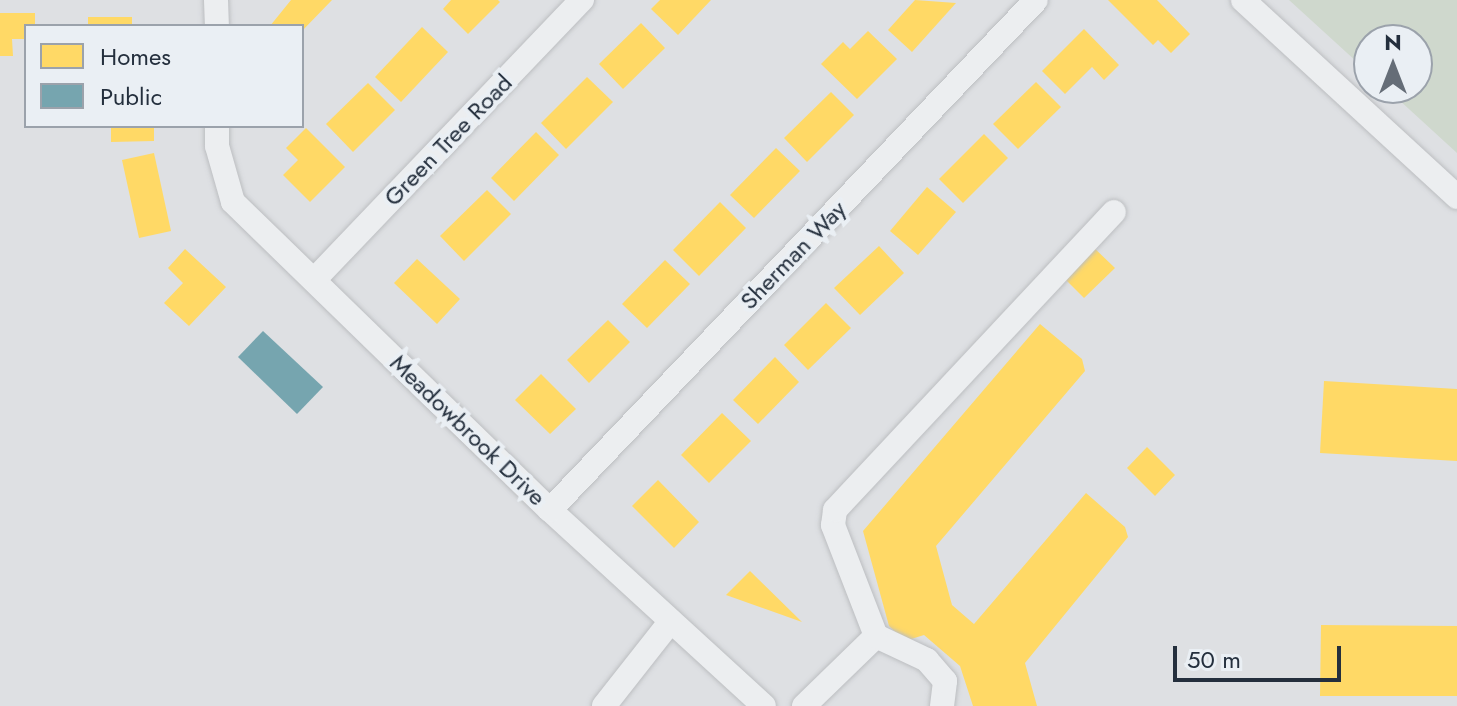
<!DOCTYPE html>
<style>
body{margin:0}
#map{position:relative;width:1457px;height:706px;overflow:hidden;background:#dee0e3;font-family:Jost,sans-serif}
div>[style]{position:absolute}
.green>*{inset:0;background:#cfd8cd}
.homes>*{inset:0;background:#ffd966}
.public>*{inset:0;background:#76a5af}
.roads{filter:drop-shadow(0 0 2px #bcbec1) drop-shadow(0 0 2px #bcbec1)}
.minor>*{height:24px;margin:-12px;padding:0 12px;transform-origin:12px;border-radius:12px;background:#eceef0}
span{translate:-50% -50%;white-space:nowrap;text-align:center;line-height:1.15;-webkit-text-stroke:8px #eaeff4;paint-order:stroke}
.street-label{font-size:24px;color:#242f3d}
.legend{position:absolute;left:24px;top:24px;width:280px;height:104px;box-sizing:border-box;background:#eaeff4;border:2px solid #9ba2ab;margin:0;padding:10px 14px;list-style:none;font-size:24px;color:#242f3d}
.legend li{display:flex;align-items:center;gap:16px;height:40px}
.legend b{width:40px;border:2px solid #9ba2ab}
.north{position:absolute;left:1353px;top:24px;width:80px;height:80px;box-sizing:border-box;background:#eaeff4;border:2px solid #9ba2ab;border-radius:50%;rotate:0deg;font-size:22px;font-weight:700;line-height:32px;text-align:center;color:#242f3d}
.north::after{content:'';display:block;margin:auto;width:28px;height:36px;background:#656d77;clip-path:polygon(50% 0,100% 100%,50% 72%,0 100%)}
.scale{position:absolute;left:1173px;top:646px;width:168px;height:36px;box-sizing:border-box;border:4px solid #242f3d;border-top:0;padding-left:10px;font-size:24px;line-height:28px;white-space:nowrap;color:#242f3d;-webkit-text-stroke:6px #eaeff4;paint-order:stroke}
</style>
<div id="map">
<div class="green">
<div style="clip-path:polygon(1289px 0,1457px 0,1457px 153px,1386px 88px,1417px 88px,1417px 40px,1369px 40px,1369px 73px)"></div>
</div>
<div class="homes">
<div style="clip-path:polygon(291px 0,332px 0,302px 31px,302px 26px,270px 26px)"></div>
<div style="clip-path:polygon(451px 0,498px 0,500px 2px,468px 34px,443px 9px)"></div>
<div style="clip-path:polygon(660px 0,711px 0,678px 35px,651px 9px)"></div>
<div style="clip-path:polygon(915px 0,956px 3px,912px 52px,888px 30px)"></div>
<div style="clip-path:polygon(1108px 0,1157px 0,1190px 34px,1171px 53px,1158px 40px,1153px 45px)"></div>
<div style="clip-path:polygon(0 13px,35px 13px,35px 26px,26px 26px,26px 39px,12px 39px,13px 56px,0 56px)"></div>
<div style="clip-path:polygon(88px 17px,132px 17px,132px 26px,88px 26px)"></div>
<div style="clip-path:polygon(641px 23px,665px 48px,623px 89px,599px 64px)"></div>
<div style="clip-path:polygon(422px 27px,448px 52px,401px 102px,375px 77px)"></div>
<div style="clip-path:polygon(1084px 29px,1119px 65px,1104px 80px,1092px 67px,1065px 94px,1042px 71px)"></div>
<div style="clip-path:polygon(868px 31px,897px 59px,857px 99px,821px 64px,843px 42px,850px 49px)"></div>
<div style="clip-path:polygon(587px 77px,613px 102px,566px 149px,541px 123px)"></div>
<div style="clip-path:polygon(1036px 82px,1061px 107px,1018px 149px,993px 124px)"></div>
<div style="clip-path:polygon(368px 83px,395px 110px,353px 152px,326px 124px)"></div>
<div style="clip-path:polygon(831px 92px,854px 115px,807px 162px,784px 138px)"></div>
<div style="clip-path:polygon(111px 126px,154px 126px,154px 141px,111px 142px)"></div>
<div style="clip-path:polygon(306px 128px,345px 167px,310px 202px,283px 175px,298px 160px,286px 148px)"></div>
<div style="clip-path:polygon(536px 132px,559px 155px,514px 201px,491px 178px)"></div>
<div style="clip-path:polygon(984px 134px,1008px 158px,963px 203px,939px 179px)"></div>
<div style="clip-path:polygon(776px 148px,800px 171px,754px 218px,730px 195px)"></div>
<div style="clip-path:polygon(154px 153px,171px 231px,139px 238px,122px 160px)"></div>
<div style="clip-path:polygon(927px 187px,956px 212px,918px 255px,890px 231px)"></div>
<div style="clip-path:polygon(487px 190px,511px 214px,464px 261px,440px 236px)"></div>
<div style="clip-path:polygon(720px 202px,746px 228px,699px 276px,673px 250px)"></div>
<div style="clip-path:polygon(1090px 244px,1115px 268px,1084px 298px,1060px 274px)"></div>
<div style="clip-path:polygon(879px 246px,904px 273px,860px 315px,834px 288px)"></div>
<div style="clip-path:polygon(185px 249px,226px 287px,189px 326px,164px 303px,183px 283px,168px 268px)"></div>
<div style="clip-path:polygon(417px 259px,460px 299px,437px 324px,394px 283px)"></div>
<div style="clip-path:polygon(665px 260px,690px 284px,647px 328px,622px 304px)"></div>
<div style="clip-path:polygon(826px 303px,851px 328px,808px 370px,784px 345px)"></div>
<div style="clip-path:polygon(608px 320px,630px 342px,589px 383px,567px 360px)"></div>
<div style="clip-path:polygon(1040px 324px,1082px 359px,1085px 371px,936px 546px,952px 605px,974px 624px,1086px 493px,1125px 527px,1128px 537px,1025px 663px,1037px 706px,973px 706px,960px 666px,924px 635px,905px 641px,889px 626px,863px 531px)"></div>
<div style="clip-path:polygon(775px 357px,799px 382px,758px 424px,733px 400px)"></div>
<div style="clip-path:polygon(541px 374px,576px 409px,550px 434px,515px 400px)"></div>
<div style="clip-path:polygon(1324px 381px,1457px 389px,1457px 461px,1320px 453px)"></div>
<div style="clip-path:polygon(722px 413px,751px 441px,709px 483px,681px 455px)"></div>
<div style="clip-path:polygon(1147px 447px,1175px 475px,1155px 496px,1127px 468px)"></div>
<div style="clip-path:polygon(658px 480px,699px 522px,674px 548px,632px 506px)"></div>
<div style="clip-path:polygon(750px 571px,802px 622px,726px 595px)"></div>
<div style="clip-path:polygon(1321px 625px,1457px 626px,1457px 696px,1320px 696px)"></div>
</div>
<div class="public">
<div style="clip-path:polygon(263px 331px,323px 387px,297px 414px,238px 357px)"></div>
</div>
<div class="roads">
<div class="minor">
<div style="left:216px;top:0;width:26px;rotate:88deg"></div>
<div style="left:1243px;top:0;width:291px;rotate:42.6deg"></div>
<div style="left:217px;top:126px;width:20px;rotate:90deg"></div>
<div style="left:217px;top:146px;width:58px;rotate:74.1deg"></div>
<div style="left:233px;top:202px;width:442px;rotate:44.2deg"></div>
<div style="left:550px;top:510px;width:290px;rotate:42.5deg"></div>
<div style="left:314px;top:280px;width:388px;rotate:-46.3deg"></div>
<div style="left:550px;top:510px;width:704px;rotate:-46.38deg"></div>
<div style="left:604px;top:706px;width:108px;rotate:-51.8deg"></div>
<div style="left:804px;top:706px;width:100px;rotate:-44.2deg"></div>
<div style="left:942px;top:706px;width:25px;rotate:-83deg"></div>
<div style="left:945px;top:681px;width:28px;rotate:-131deg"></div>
<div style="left:927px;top:660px;width:56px;rotate:-154.8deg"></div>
<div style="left:876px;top:636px;width:119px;rotate:-111.2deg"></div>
<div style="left:833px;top:525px;width:15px;rotate:-82deg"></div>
<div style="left:835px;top:510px;width:408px;rotate:-46.9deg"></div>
</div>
</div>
<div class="street-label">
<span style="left:448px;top:140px;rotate:-46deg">Green Tree Road</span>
<span style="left:793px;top:255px;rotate:-46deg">Sherman Way</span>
<span style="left:468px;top:430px;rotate:44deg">Meadowbrook Drive</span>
</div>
<ul class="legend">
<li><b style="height:22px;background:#ffd966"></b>Homes</li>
<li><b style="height:22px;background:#76a5af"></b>Public</li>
</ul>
<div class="north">N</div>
<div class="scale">50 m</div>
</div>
